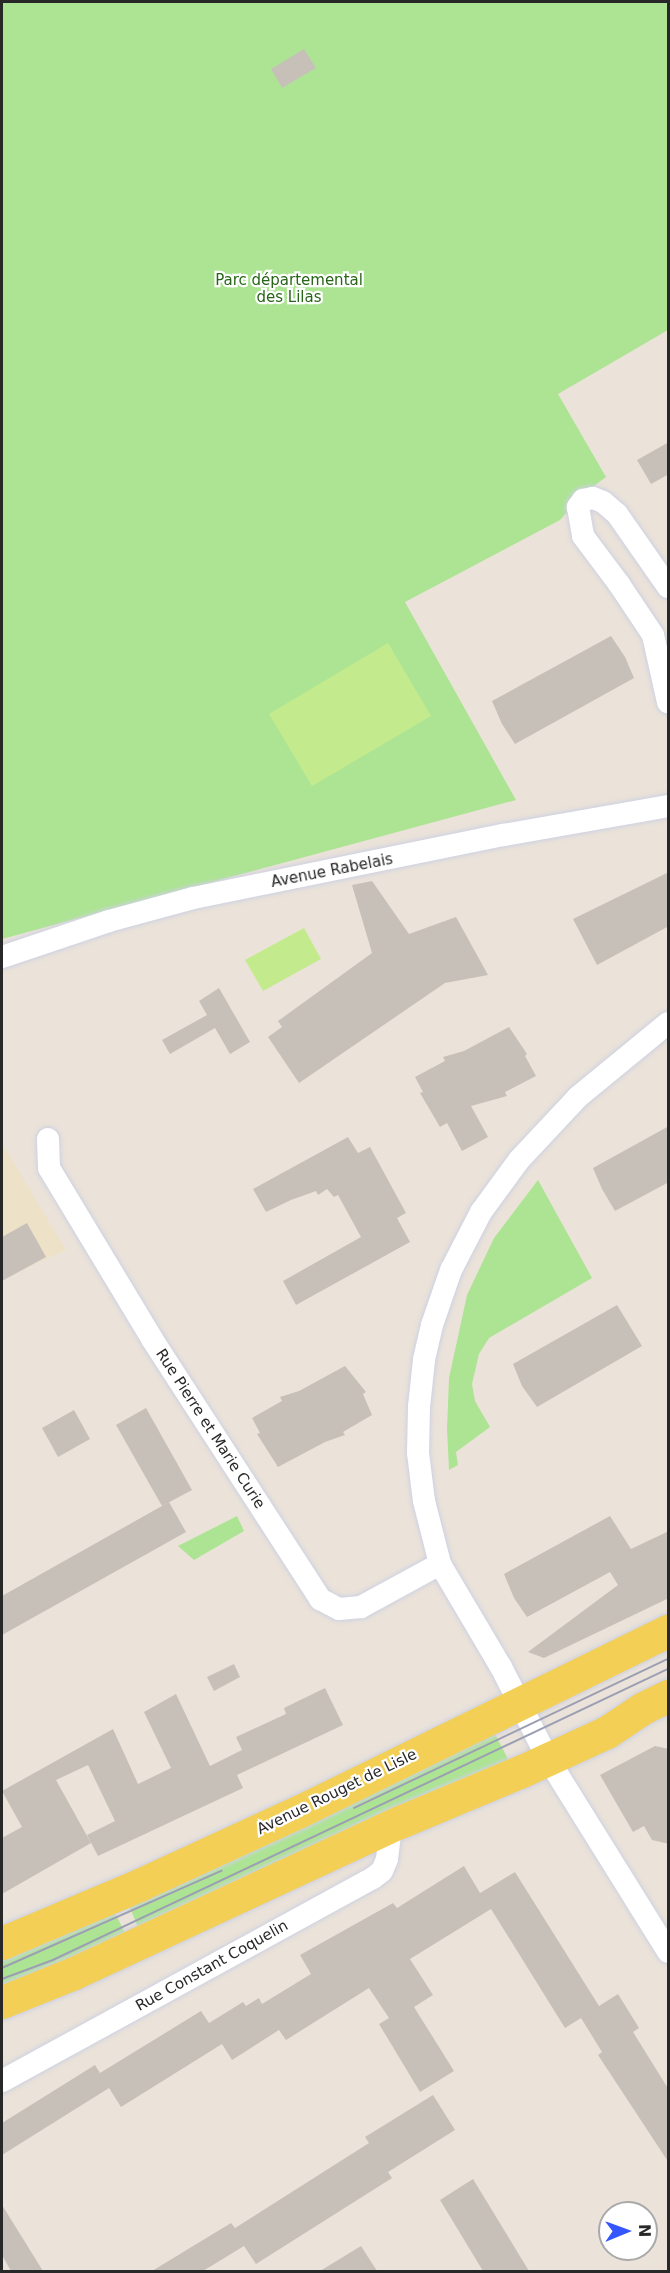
<!DOCTYPE html>
<meta charset="utf-8">
<style>
body{margin:0}
#map{position:relative;width:670px;height:2273px;overflow:hidden;background:#ebe3d9;font-family:"DejaVu Sans",sans-serif}
div>[style]{position:absolute}
.education>*{inset:0;background:#ede1c7}
.green>*{inset:0;background:#ade493}
.pitch>*{inset:0;background:#c3eb8e}
.building>*{inset:0;background:#c6c0b9}
.roads{filter:drop-shadow(0 0 2px #ced1e2) drop-shadow(0 0 2px #ced1e2)}
.street>*{height:22px;margin:-11px;padding:0 11px;transform-origin:11px;border-radius:11px;background:#fff}
.primary>*{height:33px;margin:-16.5px;padding:0 16.5px;transform-origin:16.5px;border-radius:16.5px;background:#f3d055}
.tram>*{height:1.5px;margin:-0.75px;padding:0 0.75px;transform-origin:0.75px;border-radius:0.75px;background:#9c9fb3}
span{translate:-50% -50%;white-space:nowrap;text-align:center;line-height:1.15;-webkit-text-stroke:4.5px #fff;paint-order:stroke}
.park-label{font-size:15px;color:#276517}
.street-label{font-size:15px;color:#282828}
.frame{position:absolute;inset:0;border:3px solid #282828;pointer-events:none}
.north{position:absolute;left:598px;top:2201px;width:60px;height:60px;box-sizing:border-box;background:#fff;border:2px solid #a9a9a9;border-radius:50%;rotate:89deg;font-size:16px;font-weight:700;line-height:24px;text-align:center;color:#282828}
.north::after{content:'';display:block;margin:auto;width:21px;height:27px;background:#3356fe;clip-path:polygon(50% 0,100% 100%,50% 72%,0 100%)}
</style>
<div id="map">
<div class="education">
<div style="clip-path:polygon(2px 1143px,66px 1250px,2px 1279px)"></div>
</div>
<div class="green">
<div style="clip-path:polygon(2px 2px,668px 2px,668px 330px,558px 394px,606px 477px,582px 495px,560px 520px,405px 602px,516px 800px,2px 939px)"></div>
<div style="clip-path:polygon(538px 1180px,592px 1278px,489px 1338px,479px 1354px,472px 1384px,475px 1401px,490px 1427px,456px 1452px,458px 1465px,449px 1470px,447px 1429px,449px 1378px,467px 1295px,494px 1238px)"></div>
<div style="clip-path:polygon(237px 1516px,244px 1531px,194px 1560px,178px 1546px)"></div>
<div style="clip-path:polygon(492px 1728px,509px 1761px,141px 1934px,127px 1901px)"></div>
<div style="clip-path:polygon(113px 1909px,128px 1939px,2px 1991px,2px 1954px)"></div>
</div>
<div class="pitch">
<div style="clip-path:polygon(388px 643px,431px 716px,312px 786px,269px 714px)"></div>
<div style="clip-path:polygon(304px 928px,321px 959px,263px 991px,245px 960px)"></div>
</div>
<div class="building">
<div style="clip-path:polygon(304px 49px,316px 68px,282px 88px,271px 69px)"></div>
<div style="clip-path:polygon(669px 442px,669px 474px,651px 484px,637px 460px)"></div>
<div style="clip-path:polygon(611px 636px,625px 657px,634px 678px,515px 744px,502px 724px,492px 701px)"></div>
<div style="clip-path:polygon(669px 872px,669px 926px,597px 965px,573px 919px)"></div>
<div style="clip-path:polygon(372px 881px,409px 934px,456px 917px,488px 975px,445px 983px,299px 1083px,268px 1037px,282px 1027px,278px 1021px,372px 953px,352px 885px)"></div>
<div style="clip-path:polygon(219px 988px,250px 1042px,230px 1054px,215px 1028px,170px 1054px,162px 1040px,207px 1015px,199px 1001px)"></div>
<div style="clip-path:polygon(509px 1027px,527px 1054px,525px 1056px,536px 1076px,505px 1092px,507px 1096px,471px 1106px,488px 1137px,462px 1151px,447px 1123px,440px 1127px,420px 1093px,423px 1092px,415px 1077px,445px 1061px,443px 1057px,464px 1051px)"></div>
<div style="clip-path:polygon(669px 1126px,669px 1182px,615px 1211px,602px 1189px,593px 1168px)"></div>
<div style="clip-path:polygon(348px 1137px,358px 1153px,370px 1147px,406px 1213px,397px 1218px,410px 1242px,296px 1305px,283px 1281px,361px 1237px,338px 1195px,334px 1197px,327px 1189px,318px 1195px,316px 1191px,291px 1200px,266px 1212px,253px 1189px)"></div>
<div style="clip-path:polygon(27px 1223px,46px 1257px,2px 1281px,2px 1237px)"></div>
<div style="clip-path:polygon(617px 1305px,642px 1346px,537px 1407px,522px 1386px,513px 1364px)"></div>
<div style="clip-path:polygon(345px 1366px,366px 1392px,363px 1394px,372px 1415px,343px 1432px,345px 1435px,325px 1442px,278px 1467px,257px 1434px,260px 1433px,252px 1418px,282px 1401px,280px 1397px,299px 1391px)"></div>
<div style="clip-path:polygon(146px 1408px,192px 1490px,162px 1506px,116px 1425px)"></div>
<div style="clip-path:polygon(74px 1410px,90px 1439px,58px 1457px,42px 1428px)"></div>
<div style="clip-path:polygon(169px 1502px,186px 1532px,2px 1635px,2px 1596px)"></div>
<div style="clip-path:polygon(610px 1516px,631px 1549px,669px 1531px,669px 1598px,544px 1658px,528px 1652px,618px 1585px,610px 1572px,527px 1617px,514px 1598px,504px 1574px)"></div>
<div style="clip-path:polygon(234px 1664px,240px 1677px,214px 1691px,207px 1677px)"></div>
<div style="clip-path:polygon(325px 1688px,343px 1725px,237px 1775px,243px 1788px,98px 1856px,87px 1835px,115px 1821px,88px 1765px,56px 1780px,91px 1843px,2px 1894px,2px 1838px,22px 1827px,2px 1791px,113px 1729px,138px 1784px,171px 1768px,144px 1712px,176px 1694px,210px 1766px,242px 1750px,236px 1737px,286px 1714px,284px 1708px)"></div>
<div style="clip-path:polygon(655px 1746px,669px 1749px,669px 1844px,652px 1840px,644px 1826px,633px 1832px,600px 1775px)"></div>
<div style="clip-path:polygon(464px 1866px,480px 1893px,515px 1872px,599px 2006px,618px 1994px,639px 2028px,633px 2032px,669px 2090px,669px 2163px,598px 2055px,602px 2052px,581px 2018px,565px 2028px,491px 1909px,410px 1959px,433px 1995px,414px 2007px,454px 2071px,420px 2092px,379px 2024px,389px 2018px,369px 1988px,286px 2040px,279px 2030px,232px 2060px,222px 2044px,121px 2107px,109px 2088px,2px 2155px,2px 2123px,95px 2065px,100px 2073px,201px 2011px,209px 2023px,243px 2002px,246px 2006px,259px 1998px,262px 2004px,311px 1974px,300px 1955px,393px 1903px,397px 1908px)"></div>
<div style="clip-path:polygon(433px 2095px,455px 2130px,388px 2172px,392px 2178px,256px 2264px,244px 2246px,203px 2271px,152px 2271px,231px 2223px,235px 2228px,369px 2143px,365px 2137px)"></div>
<div style="clip-path:polygon(473px 2179px,529px 2271px,483px 2271px,440px 2200px)"></div>
<div style="clip-path:polygon(2px 2205px,43px 2271px,11px 2271px,2px 2255px)"></div>
<div style="clip-path:polygon(361px 2246px,377px 2271px,320px 2271px)"></div>
</div>
<div class="roads">
<div class="street">
<div style="left:668px;top:587px;width:89px;rotate:-124.9deg"></div>
<div style="left:617px;top:514px;width:18px;rotate:-139deg"></div>
<div style="left:603px;top:502px;width:11px;rotate:-158deg"></div>
<div style="left:593px;top:498px;width:10px;rotate:169deg"></div>
<div style="left:583px;top:500px;width:9px;rotate:126deg"></div>
<div style="left:578px;top:507px;width:29px;rotate:80deg"></div>
<div style="left:583px;top:536px;width:60px;rotate:53.1deg"></div>
<div style="left:619px;top:584px;width:61px;rotate:56.3deg"></div>
<div style="left:653px;top:635px;width:69px;rotate:77.4deg"></div>
<div style="left:2px;top:957px;width:113px;rotate:-18.6deg"></div>
<div style="left:109px;top:921px;width:87px;rotate:-15.3deg"></div>
<div style="left:193px;top:898px;width:317px;rotate:-11.5deg"></div>
<div style="left:504px;top:835px;width:167px;rotate:-10deg"></div>
<div style="left:668px;top:1023px;width:117px;rotate:140.6deg"></div>
<div style="left:578px;top:1097px;width:86px;rotate:133.1deg"></div>
<div style="left:519px;top:1160px;width:64px;rotate:126.2deg"></div>
<div style="left:481px;top:1212px;width:65px;rotate:117.3deg"></div>
<div style="left:451px;top:1270px;width:58px;rotate:109.1deg"></div>
<div style="left:432px;top:1325px;width:36px;rotate:103deg"></div>
<div style="left:424px;top:1360px;width:47px;rotate:96.1deg"></div>
<div style="left:419px;top:1407px;width:46px;rotate:91.2deg"></div>
<div style="left:418px;top:1453px;width:48px;rotate:82.9deg"></div>
<div style="left:424px;top:1501px;width:65px;rotate:75.7deg"></div>
<div style="left:440px;top:1564px;width:120px;rotate:59.4deg"></div>
<div style="left:501px;top:1667px;width:103px;rotate:62.9deg"></div>
<div style="left:548px;top:1759px;width:227px;rotate:58.1deg"></div>
<div style="left:48px;top:1139px;width:29px;rotate:88deg"></div>
<div style="left:49px;top:1168px;width:200px;rotate:58.9deg"></div>
<div style="left:152px;top:1339px;width:310px;rotate:57.1deg"></div>
<div style="left:320px;top:1599px;width:21px;rotate:28deg"></div>
<div style="left:339px;top:1609px;width:22px;rotate:-5deg"></div>
<div style="left:361px;top:1607px;width:90px;rotate:-28.6deg"></div>
<div style="left:2px;top:2081px;width:423px;rotate:-28.7deg"></div>
<div style="left:373px;top:1878px;width:11px;rotate:-38deg"></div>
<div style="left:382px;top:1871px;width:13px;rotate:-67deg"></div>
<div style="left:387px;top:1859px;width:32px;rotate:-83deg"></div>
</div>
<div class="primary">
<div style="left:2px;top:1943px;width:149px;rotate:-22.9deg"></div>
<div style="left:139px;top:1885px;width:177px;rotate:-24.7deg"></div>
<div style="left:300px;top:1811px;width:410px;rotate:-26.1deg"></div>
<div style="left:2px;top:2002px;width:78px;rotate:-21.9deg"></div>
<div style="left:74px;top:1973px;width:359px;rotate:-24.9deg"></div>
<div style="left:400px;top:1822px;width:132px;rotate:-22.7deg"></div>
<div style="left:522px;top:1771px;width:94px;rotate:-24.6deg"></div>
<div style="left:607px;top:1732px;width:43px;rotate:-33.7deg"></div>
<div style="left:643px;top:1708px;width:28px;rotate:-26deg"></div>
</div>
</div>
<div class="tram">
<div style="left:354px;top:1808px;width:348px;rotate:-25.4deg"></div>
<div style="left:2px;top:1968px;width:240px;rotate:-23.9deg"></div>
<div style="left:2px;top:1979px;width:54px;rotate:-20.4deg"></div>
<div style="left:53px;top:1960px;width:680px;rotate:-25.32deg"></div>
</div>
<div class="park-label">
<span style="left:289px;top:289px">Parc départemental<br>des Lilas</span>
</div>
<div class="street-label">
<span style="left:332px;top:871px;rotate:-11deg">Avenue Rabelais</span>
<span style="left:210px;top:1429px;rotate:57deg">Rue Pierre et Marie Curie</span>
<span style="left:337px;top:1792px;rotate:-26deg">Avenue Rouget de Lisle</span>
<span style="left:212px;top:1966px;rotate:-29deg">Rue Constant Coquelin</span>
</div>
<div class="frame"></div>
<div class="north">N</div>
</div>
